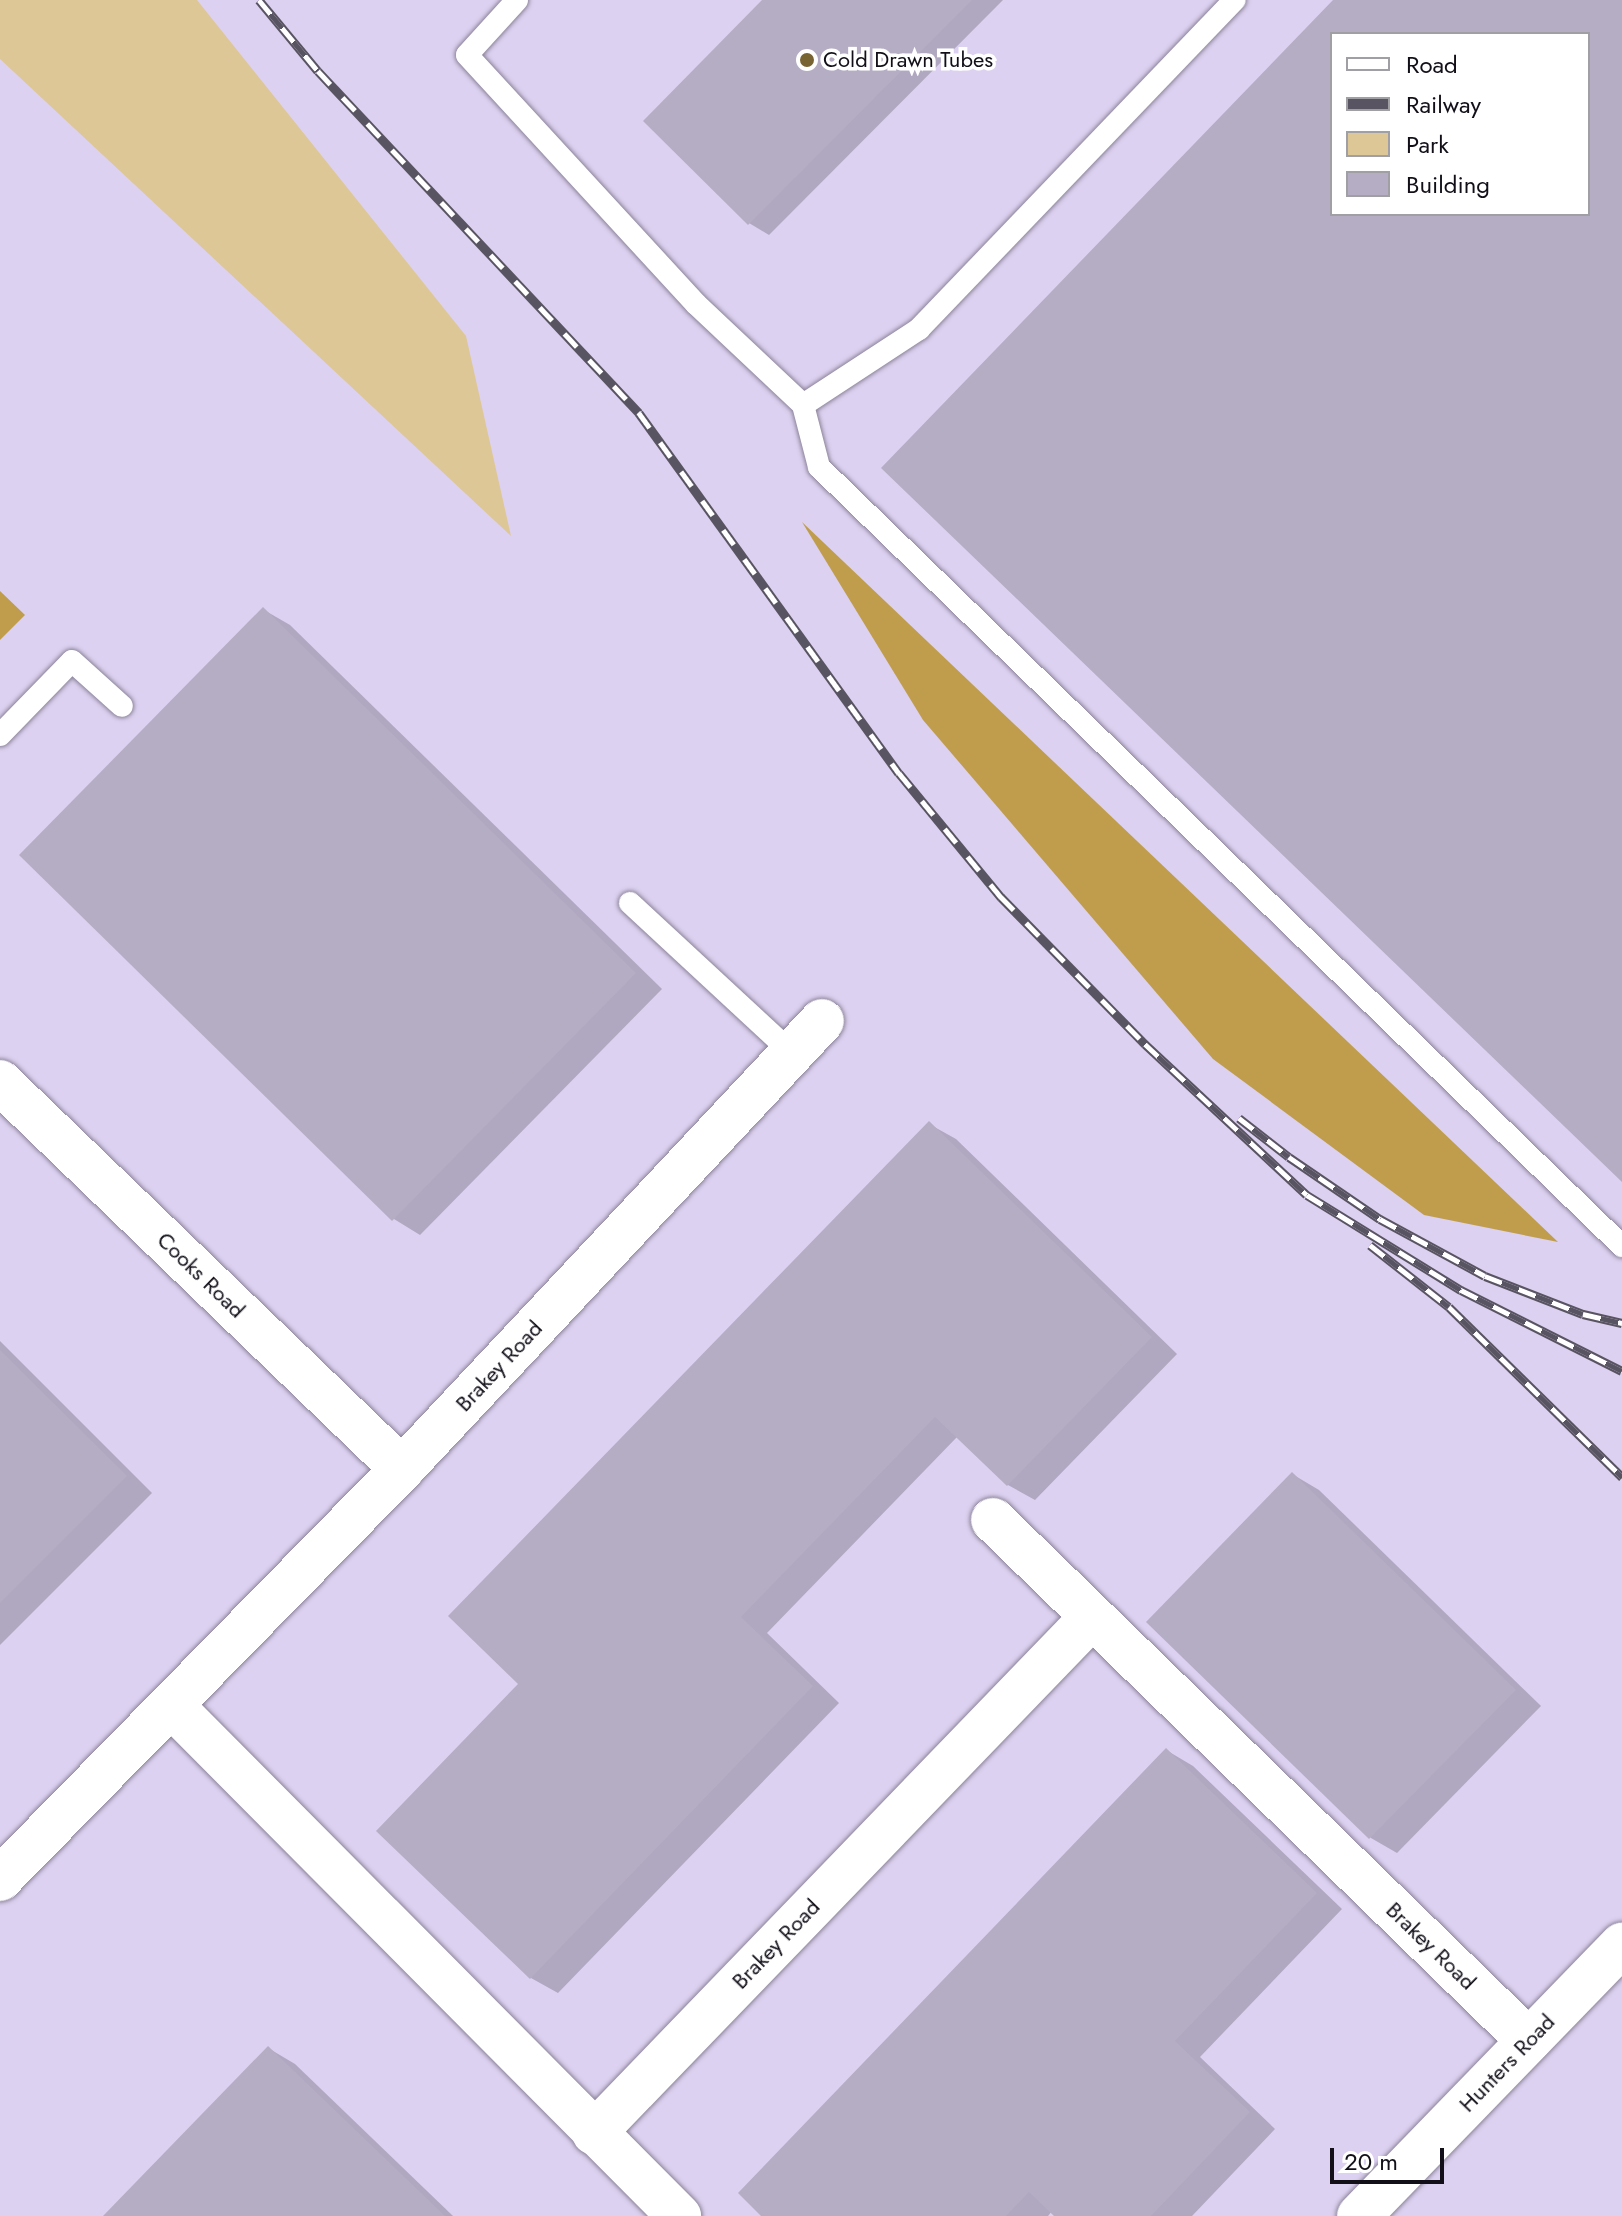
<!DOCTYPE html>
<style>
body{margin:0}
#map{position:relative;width:1622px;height:2216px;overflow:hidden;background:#e7def7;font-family:Jost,sans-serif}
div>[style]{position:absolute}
.built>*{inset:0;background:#dcd1f0}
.green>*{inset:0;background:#ddc797}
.forest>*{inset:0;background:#bf9d4d}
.shadow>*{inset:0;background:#0003}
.building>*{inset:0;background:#b5adc4}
.roads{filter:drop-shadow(0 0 2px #8b8399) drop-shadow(0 0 2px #8b8399)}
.service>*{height:22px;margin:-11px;padding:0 11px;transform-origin:11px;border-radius:11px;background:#fff}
.minor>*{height:44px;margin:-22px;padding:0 22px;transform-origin:22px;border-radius:22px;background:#fff}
.rail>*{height:9px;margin-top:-4.5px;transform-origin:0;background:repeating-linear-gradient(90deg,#fff 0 18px,#595462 0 36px);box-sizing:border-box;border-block:2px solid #595462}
.dots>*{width:22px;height:22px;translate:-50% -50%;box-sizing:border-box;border:4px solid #fff;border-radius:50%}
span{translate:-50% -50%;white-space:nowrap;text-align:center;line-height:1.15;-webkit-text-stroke:7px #fff;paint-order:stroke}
.poi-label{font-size:22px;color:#120f18}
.left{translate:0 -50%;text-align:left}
.street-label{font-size:22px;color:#120f18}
.legend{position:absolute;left:1330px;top:32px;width:260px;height:184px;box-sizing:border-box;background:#fff;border:2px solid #a09fa3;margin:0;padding:10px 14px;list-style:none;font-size:24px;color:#120f18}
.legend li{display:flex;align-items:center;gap:16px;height:40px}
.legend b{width:40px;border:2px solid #a09fa3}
.scale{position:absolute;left:1330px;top:2148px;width:114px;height:36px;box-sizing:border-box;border:4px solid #120f18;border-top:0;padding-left:10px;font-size:24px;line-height:28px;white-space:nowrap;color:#120f18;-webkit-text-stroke:6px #fff;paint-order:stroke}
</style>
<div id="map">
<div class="built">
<div style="clip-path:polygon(evenodd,0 0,1622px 0,1622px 2216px,0 2216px,0 0,1332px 34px,1588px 34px,1588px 214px,1332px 214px,1332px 34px)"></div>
</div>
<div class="green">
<div style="clip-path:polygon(0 0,197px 0,466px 336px,511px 536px,0 59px)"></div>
</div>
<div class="forest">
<div style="clip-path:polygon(802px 522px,1558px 1242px,1424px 1215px,1213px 1059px,923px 720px)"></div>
<div style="clip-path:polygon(0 591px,25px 615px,0 640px)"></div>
</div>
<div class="shadow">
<div style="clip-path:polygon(765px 0,1003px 0,769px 235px,749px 223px)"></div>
<div style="clip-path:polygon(264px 610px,290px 625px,662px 989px,420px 1235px,394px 1219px,22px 855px)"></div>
<div style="clip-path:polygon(929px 1124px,956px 1139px,1177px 1354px,1035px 1500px,1008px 1485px,958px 1436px,767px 1633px,839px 1703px,558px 1993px,531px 1978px,521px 1684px)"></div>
<div style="clip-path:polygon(0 1341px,152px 1493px,0 1645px)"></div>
<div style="clip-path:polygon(1292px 1474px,1319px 1490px,1541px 1706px,1397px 1853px,1371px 1838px,1149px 1621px)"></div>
<div style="clip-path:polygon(1166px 1750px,1193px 1766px,1342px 1909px,1200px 2057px,1275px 2129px,1192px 2216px,1057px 2216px,1052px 2211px,1048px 2216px,764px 2216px)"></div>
<div style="clip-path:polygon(268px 2048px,295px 2064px,453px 2216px,106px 2216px)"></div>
</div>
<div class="building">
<div style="clip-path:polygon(762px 0,972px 0,748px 225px,643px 121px)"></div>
<div style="clip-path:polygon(evenodd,1333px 0,1622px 0,1622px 1182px,881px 468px,1333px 0,1332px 34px,1588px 34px,1588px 214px,1332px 214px,1332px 34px)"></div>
<div style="clip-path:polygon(263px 607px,636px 973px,392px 1221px,19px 855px)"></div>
<div style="clip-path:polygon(929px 1121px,1152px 1337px,1007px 1486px,935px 1417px,741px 1617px,813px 1686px,530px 1979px,376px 1831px,518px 1684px,448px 1616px)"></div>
<div style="clip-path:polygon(0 1350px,127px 1476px,0 1603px)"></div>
<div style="clip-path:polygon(1292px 1472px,1516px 1690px,1369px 1839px,1146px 1622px)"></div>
<div style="clip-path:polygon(1166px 1748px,1317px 1893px,1175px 2041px,1250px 2112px,1151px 2216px,1054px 2216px,1029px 2192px,1006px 2216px,761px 2216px,738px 2193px)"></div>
<div style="clip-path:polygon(268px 2046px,445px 2216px,103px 2216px)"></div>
</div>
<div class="roads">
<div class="service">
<div style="left:517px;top:0;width:74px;rotate:132.3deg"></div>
<div style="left:467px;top:55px;width:338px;rotate:47.4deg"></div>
<div style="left:696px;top:304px;width:147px;rotate:43.3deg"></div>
<div style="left:803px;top:405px;width:64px;rotate:75.5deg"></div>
<div style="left:819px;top:467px;width:1119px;rotate:44.13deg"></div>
<div style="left:803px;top:405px;width:139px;rotate:-33.2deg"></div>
<div style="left:919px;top:329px;width:456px;rotate:-46.2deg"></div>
<div style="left:0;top:735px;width:103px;rotate:-45.8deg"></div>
<div style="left:72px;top:661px;width:67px;rotate:42deg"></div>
<div style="left:630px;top:903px;width:221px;rotate:42.8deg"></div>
</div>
<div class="minor">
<div style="left:0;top:1082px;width:558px;rotate:43.91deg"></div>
<div style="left:993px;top:1520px;width:747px;rotate:44.19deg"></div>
<div style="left:173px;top:1707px;width:718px;rotate:45.17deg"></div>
<div style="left:0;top:1879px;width:574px;rotate:-45.56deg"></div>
<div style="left:402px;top:1469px;width:614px;rotate:-46.85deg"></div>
<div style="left:594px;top:2133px;width:716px;rotate:-46.02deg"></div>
<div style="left:1359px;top:2216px;width:378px;rotate:-45.9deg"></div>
</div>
</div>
<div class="rail">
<div style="left:259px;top:0;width:92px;rotate:50.3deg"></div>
<div style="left:318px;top:71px;width:469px;rotate:46.8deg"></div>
<div style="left:639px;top:413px;width:444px;rotate:54.2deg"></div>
<div style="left:899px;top:773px;width:161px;rotate:50.6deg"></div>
<div style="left:1001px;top:897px;width:206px;rotate:45.6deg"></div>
<div style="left:1145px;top:1044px;width:221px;rotate:43deg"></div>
<div style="left:1307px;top:1195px;width:181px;rotate:31.7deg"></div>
<div style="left:1461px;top:1290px;width:180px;rotate:26.7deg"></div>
<div style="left:1239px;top:1118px;width:63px;rotate:38deg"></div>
<div style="left:1289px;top:1157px;width:110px;rotate:34.3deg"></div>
<div style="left:1380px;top:1219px;width:119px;rotate:28.5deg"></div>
<div style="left:1485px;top:1276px;width:105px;rotate:21.2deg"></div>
<div style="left:1583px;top:1314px;width:40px;rotate:13deg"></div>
<div style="left:1370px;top:1245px;width:100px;rotate:38.1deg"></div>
<div style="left:1449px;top:1307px;width:243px;rotate:44.5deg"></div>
</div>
<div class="dots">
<div style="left:807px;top:60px;background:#786332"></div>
</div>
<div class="poi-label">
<span class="left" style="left:823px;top:60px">Cold Drawn Tubes</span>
</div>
<div class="street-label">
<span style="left:201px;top:1275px;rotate:44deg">Cooks Road</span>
<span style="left:499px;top:1366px;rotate:-47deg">Brakey Road</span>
<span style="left:776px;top:1944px;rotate:-46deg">Brakey Road</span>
<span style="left:1431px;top:1946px;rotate:44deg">Brakey Road</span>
<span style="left:1507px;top:2063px;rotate:-46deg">Hunters Road</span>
</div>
<ul class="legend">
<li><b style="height:10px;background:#fff"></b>Road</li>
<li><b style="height:10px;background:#595462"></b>Railway</li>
<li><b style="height:22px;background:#ddc797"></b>Park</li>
<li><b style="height:22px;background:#b5adc4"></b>Building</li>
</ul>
<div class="scale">20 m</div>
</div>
